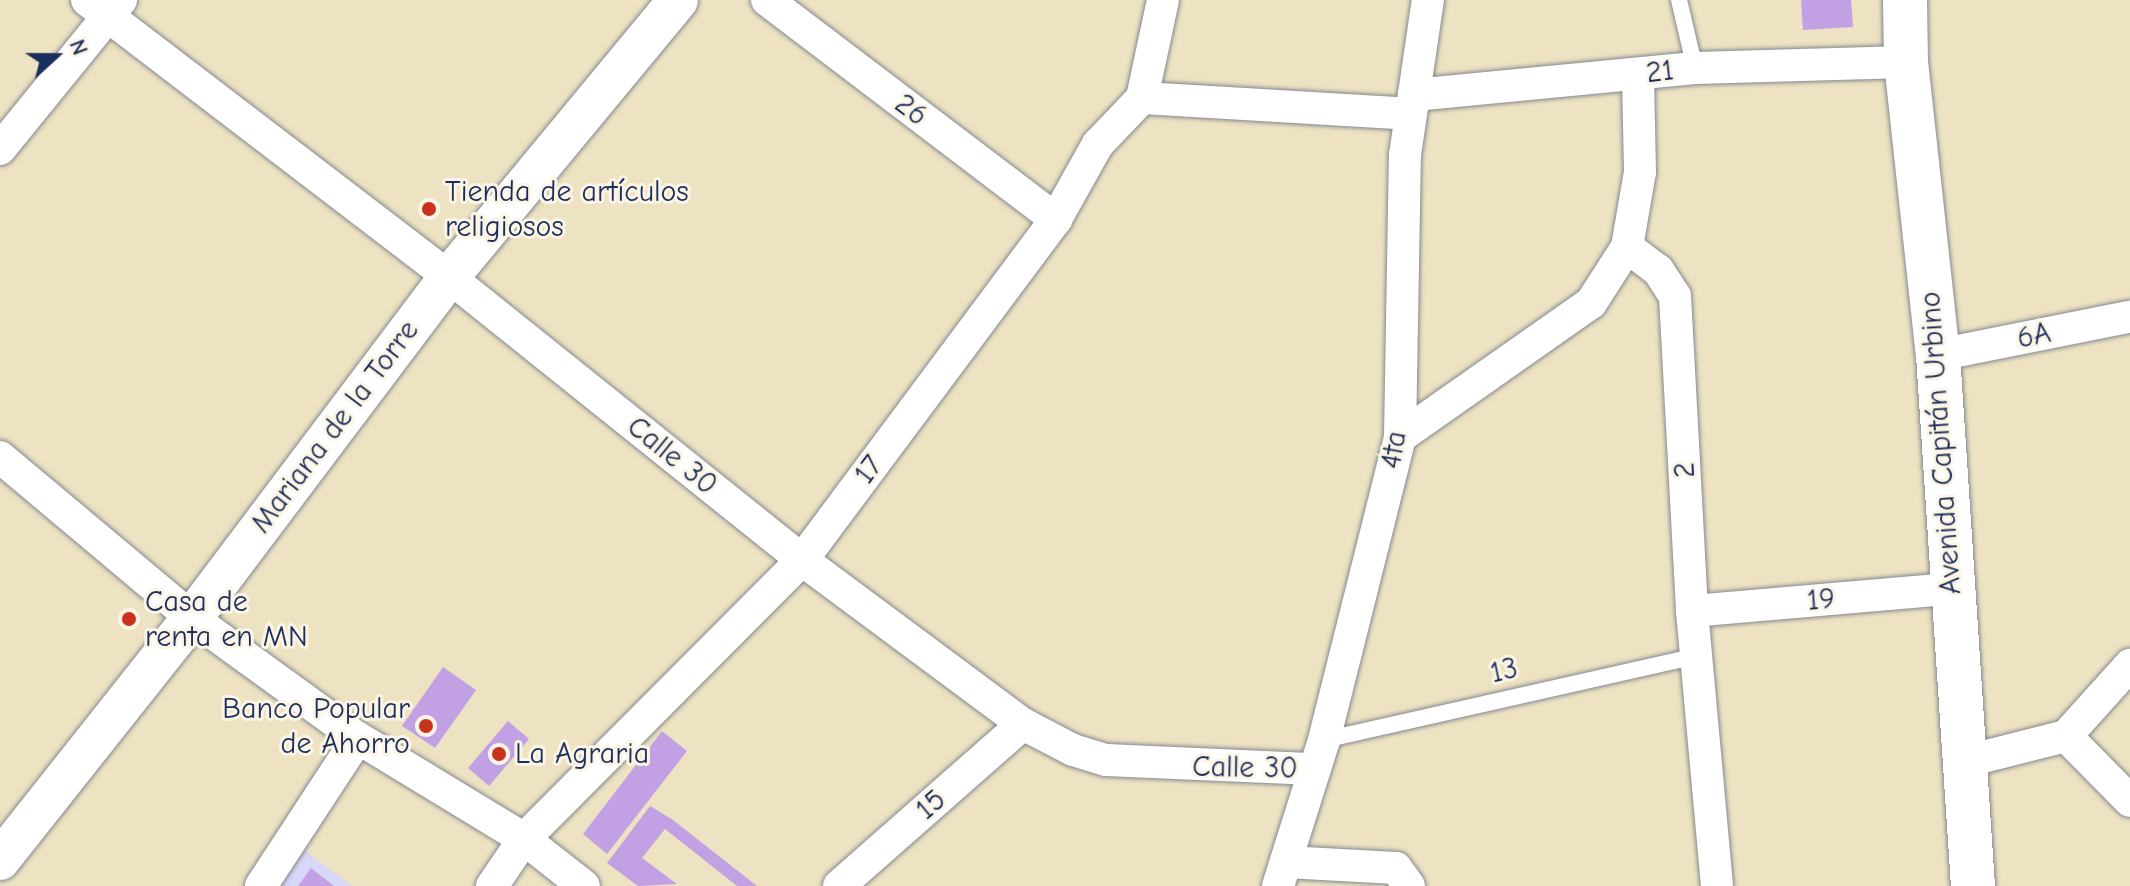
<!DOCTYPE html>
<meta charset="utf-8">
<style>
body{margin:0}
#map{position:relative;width:2130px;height:886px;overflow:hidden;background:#ede3c2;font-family:"Comic Neue",sans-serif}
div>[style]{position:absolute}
.built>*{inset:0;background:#d9d7f8}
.building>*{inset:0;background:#c2a0e4}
.roads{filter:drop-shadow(0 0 2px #848990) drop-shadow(0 0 2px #848990)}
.service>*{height:16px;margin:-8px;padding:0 8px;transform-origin:8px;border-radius:8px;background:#fff}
.minor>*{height:32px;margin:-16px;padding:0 16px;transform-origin:16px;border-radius:16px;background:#fff}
.tertiary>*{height:40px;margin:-20px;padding:0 20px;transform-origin:20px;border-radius:20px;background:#fff}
.secondary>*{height:44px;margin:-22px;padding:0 22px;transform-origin:22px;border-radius:22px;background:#fff}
.dots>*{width:22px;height:22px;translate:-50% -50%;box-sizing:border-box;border:4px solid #fcf5e5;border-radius:50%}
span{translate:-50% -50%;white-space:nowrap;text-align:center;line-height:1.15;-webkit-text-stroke:6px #fcf5e5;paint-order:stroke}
.street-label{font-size:30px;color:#1b2f5e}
.poi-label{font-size:30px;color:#1b2f5e}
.left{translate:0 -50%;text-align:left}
.right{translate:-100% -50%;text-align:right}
.north{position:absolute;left:16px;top:16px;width:80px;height:80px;-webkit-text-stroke:6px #fcf5e5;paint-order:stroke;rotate:69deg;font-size:22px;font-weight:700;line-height:32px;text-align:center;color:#1b2f5e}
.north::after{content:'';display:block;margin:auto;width:28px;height:36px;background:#1b2f5e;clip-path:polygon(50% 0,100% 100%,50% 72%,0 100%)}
</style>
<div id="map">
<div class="built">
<div style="clip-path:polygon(304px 850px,352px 886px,279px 886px)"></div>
</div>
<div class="building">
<div style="clip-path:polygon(1801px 0,1851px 0,1853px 27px,1803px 30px)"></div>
<div style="clip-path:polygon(443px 667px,476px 690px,435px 748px,402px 726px)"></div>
<div style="clip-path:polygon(508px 721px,529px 739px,489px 786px,468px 768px)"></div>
<div style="clip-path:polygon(662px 731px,687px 751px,607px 854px,583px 834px)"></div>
<div style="clip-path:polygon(650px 806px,673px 820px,757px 886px,737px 886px,665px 829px,642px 858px,677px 884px,638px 886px,607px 863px)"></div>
<div style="clip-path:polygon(311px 868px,334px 886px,298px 886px)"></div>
</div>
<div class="roads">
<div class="service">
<div style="left:1679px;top:0;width:70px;rotate:76.8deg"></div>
<div style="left:1324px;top:740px;width:382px;rotate:-12.7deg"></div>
</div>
<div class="minor">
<div style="left:87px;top:0;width:456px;rotate:37.4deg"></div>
<div style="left:449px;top:277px;width:452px;rotate:38.7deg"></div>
<div style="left:802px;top:560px;width:275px;rotate:36.6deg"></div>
<div style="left:1023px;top:724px;width:56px;rotate:27.5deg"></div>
<div style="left:1073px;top:750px;width:34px;rotate:17deg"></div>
<div style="left:1106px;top:760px;width:209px;rotate:2.5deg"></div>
<div style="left:767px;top:0;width:363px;rotate:37.2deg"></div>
<div style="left:1414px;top:95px;width:282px;rotate:-5.5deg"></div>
<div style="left:1695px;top:68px;width:211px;rotate:-1.6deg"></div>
<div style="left:1142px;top:98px;width:268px;rotate:3.4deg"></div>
<div style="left:0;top:149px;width:192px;rotate:-50.9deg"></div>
<div style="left:1627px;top:247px;width:39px;rotate:37deg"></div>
<div style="left:1658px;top:270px;width:31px;rotate:57deg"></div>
<div style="left:1675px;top:296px;width:315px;rotate:86.9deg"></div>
<div style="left:1692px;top:611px;width:276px;rotate:84.8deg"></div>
<div style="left:1938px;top:355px;width:195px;rotate:-11.3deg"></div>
<div style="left:1400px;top:437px;width:233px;rotate:-35.1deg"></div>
<div style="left:1591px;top:303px;width:67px;rotate:-57.3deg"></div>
<div style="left:1627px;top:247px;width:76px;rotate:-80.2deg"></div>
<div style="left:1640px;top:172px;width:96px;rotate:-91.2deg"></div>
<div style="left:0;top:457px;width:251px;rotate:40deg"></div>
<div style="left:192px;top:618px;width:205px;rotate:35.9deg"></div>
<div style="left:358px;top:738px;width:194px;rotate:31.3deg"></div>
<div style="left:524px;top:839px;width:76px;rotate:38.1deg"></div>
<div style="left:1692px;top:611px;width:260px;rotate:-4.9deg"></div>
<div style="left:2066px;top:736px;width:91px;rotate:45.4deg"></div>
<div style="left:1963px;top:762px;width:106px;rotate:-14.2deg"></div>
<div style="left:2066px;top:736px;width:96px;rotate:-48deg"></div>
<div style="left:1286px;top:862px;width:110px;rotate:3.1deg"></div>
<div style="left:1396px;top:868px;width:22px;rotate:54deg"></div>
<div style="left:261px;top:886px;width:177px;rotate:-56.8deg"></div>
<div style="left:492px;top:886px;width:57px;rotate:-55.8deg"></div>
<div style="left:524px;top:839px;width:394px;rotate:-45.1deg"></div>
<div style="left:802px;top:560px;width:425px;rotate:-53.3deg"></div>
<div style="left:1056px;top:219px;width:86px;rotate:-60.8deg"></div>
<div style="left:1098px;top:144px;width:64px;rotate:-46.3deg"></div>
<div style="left:1142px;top:98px;width:100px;rotate:-77.9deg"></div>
<div style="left:839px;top:886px;width:245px;rotate:-41.4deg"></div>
<div style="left:1278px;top:886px;width:153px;rotate:-72.5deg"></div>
<div style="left:1324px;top:740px;width:312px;rotate:-75.9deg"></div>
<div style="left:1400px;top:437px;width:282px;rotate:-89deg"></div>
<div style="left:1405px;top:155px;width:157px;rotate:-81.6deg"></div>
</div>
<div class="tertiary">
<div style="left:0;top:860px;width:309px;rotate:-51.6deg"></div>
<div style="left:192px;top:618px;width:427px;rotate:-53deg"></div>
<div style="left:449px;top:277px;width:359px;rotate:-50.4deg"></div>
</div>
<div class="secondary">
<div style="left:1905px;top:0;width:62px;rotate:89.1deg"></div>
<div style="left:1906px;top:62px;width:295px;rotate:83.8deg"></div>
<div style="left:1938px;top:355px;width:532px;rotate:86.23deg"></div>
</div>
</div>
<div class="dots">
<div style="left:429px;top:209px;background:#c8321e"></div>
<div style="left:129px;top:619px;background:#c8321e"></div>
<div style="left:426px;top:726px;background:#c8321e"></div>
<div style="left:499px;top:754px;background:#c8321e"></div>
</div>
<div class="street-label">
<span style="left:1660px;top:72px;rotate:-7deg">21</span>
<span style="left:911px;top:110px;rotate:37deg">26</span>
<span style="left:2034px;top:336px;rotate:-11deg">6A</span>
<span style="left:335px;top:427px;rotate:-53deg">Mariana de la Torre</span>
<span style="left:1941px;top:443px;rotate:-94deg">Avenida Capitán Urbino</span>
<span style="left:1394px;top:450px;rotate:-80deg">4ta</span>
<span style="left:672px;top:456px;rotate:39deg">Calle 30</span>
<span style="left:869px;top:470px;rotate:-53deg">17</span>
<span style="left:1685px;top:470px;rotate:-93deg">2</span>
<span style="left:1821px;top:600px;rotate:-5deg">19</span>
<span style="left:1504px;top:671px;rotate:-13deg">13</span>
<span style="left:1245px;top:768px;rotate:1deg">Calle 30</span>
<span style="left:931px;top:805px;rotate:-41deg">15</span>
</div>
<div class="poi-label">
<span class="left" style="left:445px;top:209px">Tienda de artículos<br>religiosos</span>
<span class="left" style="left:145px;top:619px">Casa de<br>renta en MN</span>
<span class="right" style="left:410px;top:726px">Banco Popular<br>de Ahorro</span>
<span class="left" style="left:515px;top:754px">La Agraria</span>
</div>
<div class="north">N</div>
</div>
